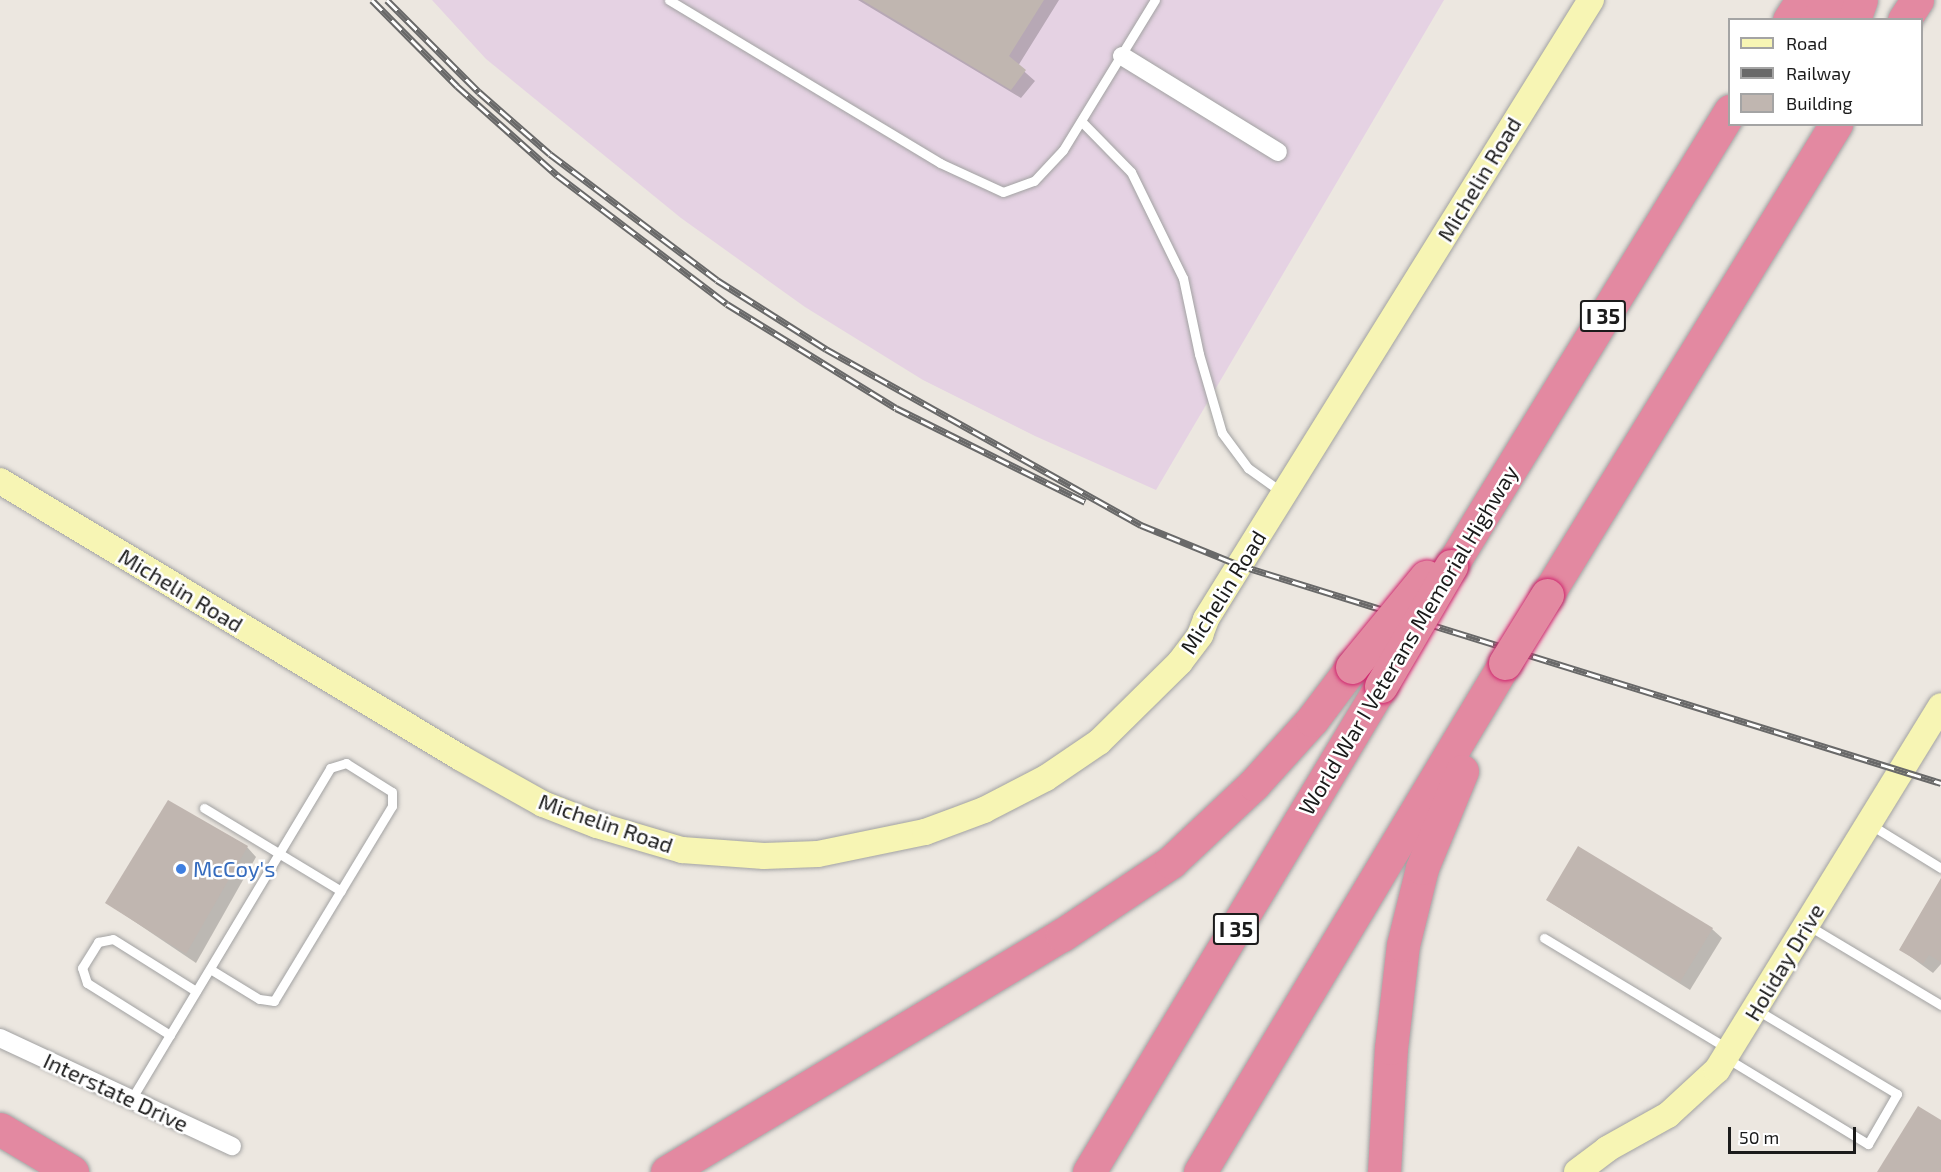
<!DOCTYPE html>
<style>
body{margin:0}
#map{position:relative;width:1941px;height:1172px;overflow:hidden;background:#ece7e0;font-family:"Exo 2",sans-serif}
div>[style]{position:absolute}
.industrial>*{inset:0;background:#e5d2e3}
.shadow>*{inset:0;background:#0003}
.building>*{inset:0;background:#c0b6b0}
.roads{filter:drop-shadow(0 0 2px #a2a2a2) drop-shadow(0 0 2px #a2a2a2)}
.lane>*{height:9px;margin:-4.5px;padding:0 4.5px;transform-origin:4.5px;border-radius:4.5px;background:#fff}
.street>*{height:18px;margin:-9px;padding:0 9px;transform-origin:9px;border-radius:9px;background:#fff}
.secondary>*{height:26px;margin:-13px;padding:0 13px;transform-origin:13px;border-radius:13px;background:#f7f5b4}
.highway>*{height:33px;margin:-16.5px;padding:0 16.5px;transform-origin:16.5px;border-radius:16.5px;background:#e389a1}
.rail>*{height:7px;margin-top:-3.5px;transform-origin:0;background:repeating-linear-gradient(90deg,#fff 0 14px,#696969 0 28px);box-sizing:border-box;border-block:2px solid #696969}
.bridges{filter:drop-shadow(0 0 2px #cf286f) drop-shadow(0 0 2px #cf286f)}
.highway-bridge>*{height:33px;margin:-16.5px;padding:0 16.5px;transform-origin:16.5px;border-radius:16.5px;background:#e389a1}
.dots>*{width:16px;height:16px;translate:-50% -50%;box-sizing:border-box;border:3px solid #fff;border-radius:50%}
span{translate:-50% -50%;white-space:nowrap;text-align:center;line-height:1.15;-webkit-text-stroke:5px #fff;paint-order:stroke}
.shield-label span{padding:2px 4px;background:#fff;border:2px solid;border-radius:4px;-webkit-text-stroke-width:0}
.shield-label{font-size:21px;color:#1b1b1b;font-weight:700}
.street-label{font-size:22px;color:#1b1b1b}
.shop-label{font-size:22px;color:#366cbe}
.left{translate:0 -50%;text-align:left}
.legend{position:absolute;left:1728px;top:18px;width:195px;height:108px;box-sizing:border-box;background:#fff;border:2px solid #a4a4a4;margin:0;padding:8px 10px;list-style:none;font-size:18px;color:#1b1b1b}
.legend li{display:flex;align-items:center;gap:12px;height:30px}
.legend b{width:30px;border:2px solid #a4a4a4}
.scale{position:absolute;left:1728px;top:1127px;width:128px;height:27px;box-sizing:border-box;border:3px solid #1b1b1b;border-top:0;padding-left:8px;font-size:18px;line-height:21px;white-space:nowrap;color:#1b1b1b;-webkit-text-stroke:4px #fff;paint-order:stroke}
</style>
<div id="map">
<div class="industrial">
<div style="clip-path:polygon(432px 0,1444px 0,1156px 490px,1035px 436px,923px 380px,805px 307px,681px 218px,486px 59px)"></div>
</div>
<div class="shadow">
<div style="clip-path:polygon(858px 0,1059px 0,1018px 66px,1035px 81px,1021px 98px)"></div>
<div style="clip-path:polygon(247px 847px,256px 857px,196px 963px,107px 903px)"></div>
<div style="clip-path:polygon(1941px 887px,1941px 964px,1933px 973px,1900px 949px)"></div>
<div style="clip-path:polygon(1547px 900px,1712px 929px,1722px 938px,1690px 990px)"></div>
</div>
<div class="building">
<div style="clip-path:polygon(862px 0,1044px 0,1009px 56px,1026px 70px,1011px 90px)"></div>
<div style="clip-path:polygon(168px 800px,248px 846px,186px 954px,105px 903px)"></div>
<div style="clip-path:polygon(1578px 846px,1713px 928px,1680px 982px,1546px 900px)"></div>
<div style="clip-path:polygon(1941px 878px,1941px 962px,1929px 955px,1923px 964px,1899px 950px)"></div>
<div style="clip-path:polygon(1918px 1106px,1941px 1120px,1941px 1172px,1877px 1172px)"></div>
</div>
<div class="roads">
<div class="lane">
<div style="left:669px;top:0;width:316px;rotate:31deg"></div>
<div style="left:940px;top:163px;width:69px;rotate:24.7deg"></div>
<div style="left:1003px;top:192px;width:33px;rotate:-20deg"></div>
<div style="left:1034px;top:181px;width:42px;rotate:-46.9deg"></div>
<div style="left:1063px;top:150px;width:176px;rotate:-58.5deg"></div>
<div style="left:1082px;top:122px;width:70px;rotate:45.6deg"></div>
<div style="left:1131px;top:172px;width:118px;rotate:63.9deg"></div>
<div style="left:1183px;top:278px;width:78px;rotate:78.1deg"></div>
<div style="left:1199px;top:354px;width:82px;rotate:73.8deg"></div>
<div style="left:1222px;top:433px;width:44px;rotate:53.4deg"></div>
<div style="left:1248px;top:468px;width:43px;rotate:35.5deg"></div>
<div style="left:204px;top:808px;width:160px;rotate:31.2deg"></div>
<div style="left:1871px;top:825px;width:82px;rotate:31.6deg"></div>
<div style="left:1809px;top:926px;width:154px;rotate:30.9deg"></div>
<div style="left:1544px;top:938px;width:214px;rotate:31deg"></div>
<div style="left:170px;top:1035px;width:98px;rotate:-147.9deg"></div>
<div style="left:87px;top:983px;width:16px;rotate:-108deg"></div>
<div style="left:82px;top:968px;width:31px;rotate:-58deg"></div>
<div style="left:98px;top:942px;width:15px;rotate:-11deg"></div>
<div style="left:113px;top:939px;width:98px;rotate:32.1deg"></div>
<div style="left:1728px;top:1059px;width:164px;rotate:31.3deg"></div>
<div style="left:1868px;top:1144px;width:58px;rotate:-59.9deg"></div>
<div style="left:1897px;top:1094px;width:163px;rotate:-149deg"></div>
<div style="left:132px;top:1098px;width:385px;rotate:-59deg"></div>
<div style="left:330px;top:768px;width:17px;rotate:-17deg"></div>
<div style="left:346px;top:763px;width:54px;rotate:32.2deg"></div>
<div style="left:392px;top:792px;width:14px;rotate:90deg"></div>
<div style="left:392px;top:806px;width:228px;rotate:121.2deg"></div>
<div style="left:274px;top:1001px;width:15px;rotate:-172deg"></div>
<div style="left:259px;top:999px;width:57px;rotate:-148.5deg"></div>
</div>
<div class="street">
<div style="left:1122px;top:56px;width:183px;rotate:31.6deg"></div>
<div style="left:0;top:1038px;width:256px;rotate:25deg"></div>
</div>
<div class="secondary">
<div style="left:0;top:481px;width:538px;rotate:31deg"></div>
<div style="left:461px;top:758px;width:94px;rotate:29.3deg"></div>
<div style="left:543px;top:804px;width:58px;rotate:21.3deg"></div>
<div style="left:597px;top:825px;width:89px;rotate:16.4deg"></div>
<div style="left:682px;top:850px;width:82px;rotate:4.2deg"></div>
<div style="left:764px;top:856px;width:54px;rotate:-2.1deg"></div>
<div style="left:818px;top:854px;width:109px;rotate:-11.6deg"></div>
<div style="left:925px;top:832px;width:63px;rotate:-20.4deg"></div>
<div style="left:984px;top:810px;width:70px;rotate:-27.3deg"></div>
<div style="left:1046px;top:778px;width:64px;rotate:-34.2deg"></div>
<div style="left:1099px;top:742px;width:114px;rotate:-44.6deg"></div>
<div style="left:1180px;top:662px;width:34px;rotate:-53deg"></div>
<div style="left:1200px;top:635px;width:17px;rotate:-69deg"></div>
<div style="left:1206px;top:619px;width:729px;rotate:-58.12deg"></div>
<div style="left:1577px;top:1172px;width:38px;rotate:-37deg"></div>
<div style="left:1607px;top:1149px;width:70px;rotate:-29.1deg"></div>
<div style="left:1668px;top:1115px;width:67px;rotate:-42.6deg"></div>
<div style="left:1717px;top:1070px;width:427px;rotate:-58.4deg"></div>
</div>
<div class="highway">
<div style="left:1789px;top:20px;width:24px;rotate:-57deg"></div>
<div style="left:1816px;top:20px;width:28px;rotate:-46deg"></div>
<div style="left:1854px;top:20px;width:21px;rotate:-71deg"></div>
<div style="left:1904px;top:20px;width:24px;rotate:-57deg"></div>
<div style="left:1451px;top:566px;width:534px;rotate:-58.48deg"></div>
<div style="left:1547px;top:595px;width:553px;rotate:-58.47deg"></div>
<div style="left:0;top:1129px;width:84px;rotate:30.8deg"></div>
<div style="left:667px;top:1172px;width:461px;rotate:-31deg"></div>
<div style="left:1062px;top:935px;width:131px;rotate:-33.8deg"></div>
<div style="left:1171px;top:862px;width:114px;rotate:-43.2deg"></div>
<div style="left:1254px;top:784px;width:86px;rotate:-47.8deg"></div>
<div style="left:1312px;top:720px;width:66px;rotate:-53deg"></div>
<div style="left:1089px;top:1172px;width:567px;rotate:-59deg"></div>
<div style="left:1200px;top:1172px;width:593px;rotate:-59.07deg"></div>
<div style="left:1384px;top:1172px;width:124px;rotate:-86.8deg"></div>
<div style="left:1391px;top:1048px;width:104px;rotate:-83.4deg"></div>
<div style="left:1403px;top:945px;width:79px;rotate:-76.1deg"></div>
<div style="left:1422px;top:868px;width:105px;rotate:-67.6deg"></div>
</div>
</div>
<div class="rail">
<div style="left:372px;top:0;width:121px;rotate:45.3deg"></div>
<div style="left:457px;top:86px;width:134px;rotate:41.7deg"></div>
<div style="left:557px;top:175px;width:213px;rotate:37.2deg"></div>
<div style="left:727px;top:304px;width:198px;rotate:31.6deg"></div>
<div style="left:896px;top:408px;width:211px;rotate:26.4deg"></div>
<div style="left:387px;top:0;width:130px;rotate:45deg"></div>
<div style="left:479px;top:92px;width:94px;rotate:41.1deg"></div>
<div style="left:550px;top:154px;width:209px;rotate:37deg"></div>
<div style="left:717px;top:280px;width:129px;rotate:32.3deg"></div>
<div style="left:826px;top:349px;width:361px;rotate:29.2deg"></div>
<div style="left:1141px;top:525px;width:106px;rotate:22.2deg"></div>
<div style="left:1239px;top:565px;width:735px;rotate:17.25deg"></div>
</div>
<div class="bridges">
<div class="highway-bridge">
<div style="left:1505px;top:663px;width:80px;rotate:-58.3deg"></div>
<div style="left:1352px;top:667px;width:117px;rotate:-50.6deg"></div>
<div style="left:1381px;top:686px;width:139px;rotate:-59.7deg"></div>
</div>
</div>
<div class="dots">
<div style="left:181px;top:869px;background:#3f7fe0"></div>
</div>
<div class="shield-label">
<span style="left:1603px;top:316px">I 35</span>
<span style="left:1236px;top:929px">I 35</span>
</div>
<div class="street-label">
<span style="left:1479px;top:179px;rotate:-59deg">Michelin Road</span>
<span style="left:181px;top:590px;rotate:31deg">Michelin Road</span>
<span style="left:1223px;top:592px;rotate:-58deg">Michelin Road</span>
<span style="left:1408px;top:640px;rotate:-59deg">World War I Veterans Memorial Highway</span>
<span style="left:606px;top:823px;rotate:19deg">Michelin Road</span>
<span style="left:1784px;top:962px;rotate:-59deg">Holiday Drive</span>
<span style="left:116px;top:1092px;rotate:25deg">Interstate Drive</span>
</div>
<div class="shop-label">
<span class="left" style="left:193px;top:869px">McCoy's</span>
</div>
<ul class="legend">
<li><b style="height:8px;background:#f7f5b4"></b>Road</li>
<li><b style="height:8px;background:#696969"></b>Railway</li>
<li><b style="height:16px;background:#c0b6b0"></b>Building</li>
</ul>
<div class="scale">50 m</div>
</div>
